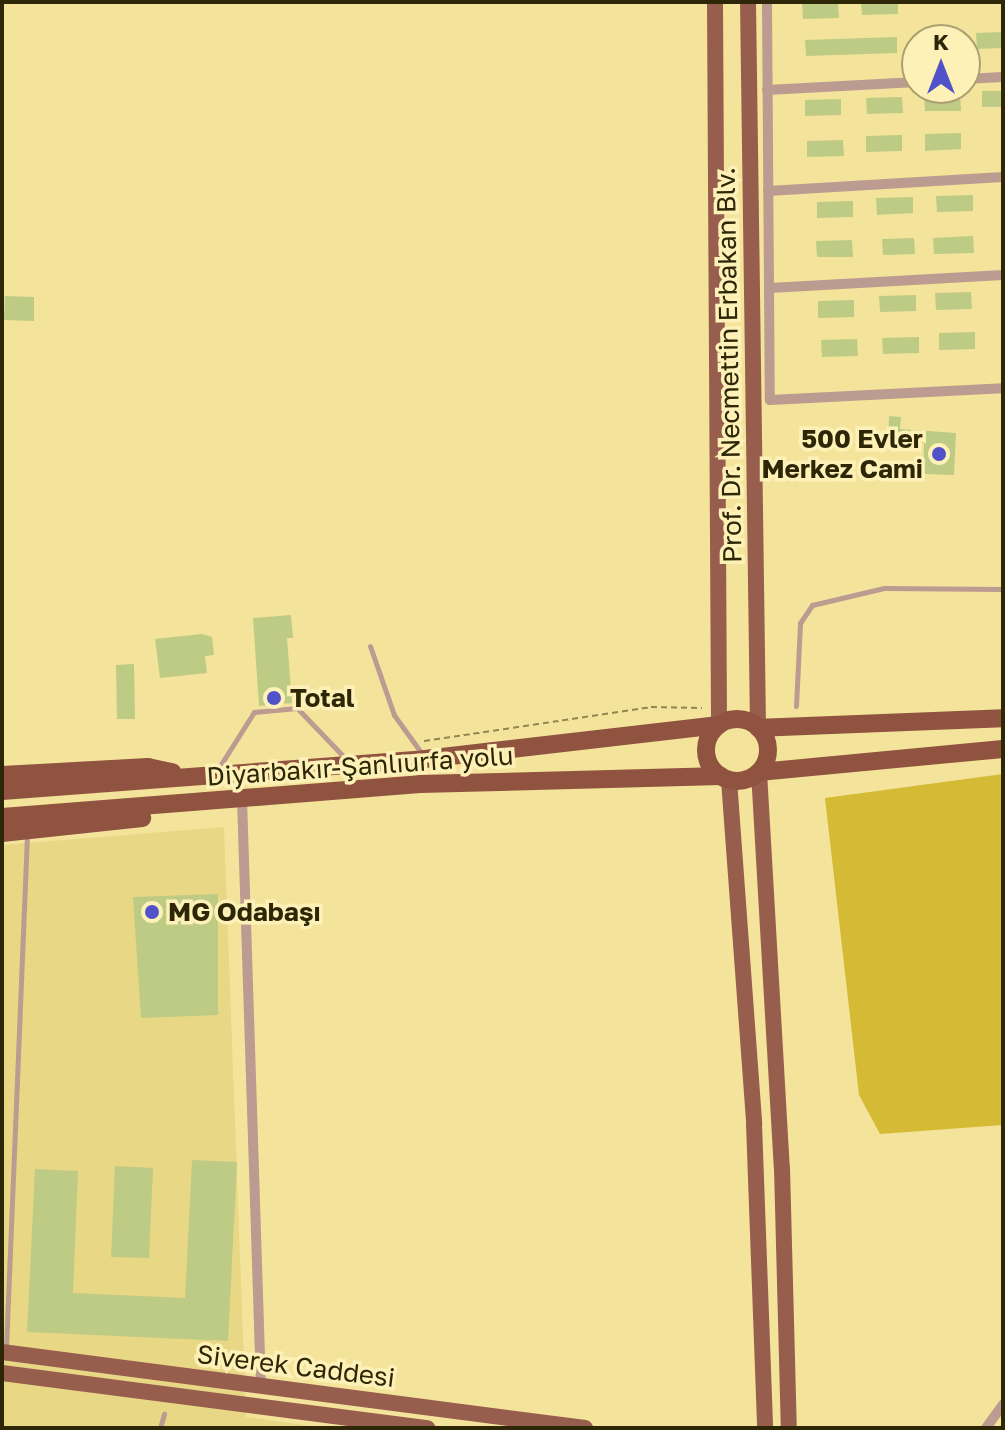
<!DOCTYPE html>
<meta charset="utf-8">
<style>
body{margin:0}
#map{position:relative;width:1005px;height:1430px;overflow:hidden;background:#f4e49b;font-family:"Golos Text",sans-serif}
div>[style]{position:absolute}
.built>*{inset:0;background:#e8d785}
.green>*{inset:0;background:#d5ba36}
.building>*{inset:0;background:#bdcb84}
.path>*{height:2px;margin-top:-1px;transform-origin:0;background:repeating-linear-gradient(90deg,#918652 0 6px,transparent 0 10px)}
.service>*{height:5px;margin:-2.5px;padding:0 2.5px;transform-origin:2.5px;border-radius:2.5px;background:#bc9b91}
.minor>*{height:10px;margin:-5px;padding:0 5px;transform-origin:5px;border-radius:5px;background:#bc9b91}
.primary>*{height:16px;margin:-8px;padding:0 8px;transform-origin:8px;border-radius:8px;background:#985e4d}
.trunk>*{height:18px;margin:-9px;padding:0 9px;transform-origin:9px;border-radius:9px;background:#905340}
.trunk>.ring{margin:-9px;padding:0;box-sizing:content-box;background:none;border:18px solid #905340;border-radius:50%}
.dots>*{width:22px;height:22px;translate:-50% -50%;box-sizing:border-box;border:4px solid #fdf1b7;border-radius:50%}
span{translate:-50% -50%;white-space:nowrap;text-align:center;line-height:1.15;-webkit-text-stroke:7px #fdf1b7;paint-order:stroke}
.street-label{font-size:26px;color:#2d2708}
.poi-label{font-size:26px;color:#2d2708;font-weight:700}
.right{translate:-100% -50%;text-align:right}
.left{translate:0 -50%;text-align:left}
.frame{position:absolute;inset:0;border:4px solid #2d2708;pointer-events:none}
.north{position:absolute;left:901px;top:24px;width:80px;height:80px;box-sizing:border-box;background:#fdf1b7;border:2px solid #aaa071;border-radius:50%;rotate:0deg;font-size:22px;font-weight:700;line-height:32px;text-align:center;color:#2d2708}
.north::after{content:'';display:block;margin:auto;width:28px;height:36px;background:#5151c8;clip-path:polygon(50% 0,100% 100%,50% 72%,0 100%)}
</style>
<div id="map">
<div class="built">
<div style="clip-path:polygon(224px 827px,246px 1417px,326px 1428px,2px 1428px,2px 845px)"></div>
</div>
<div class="green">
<div style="clip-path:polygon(1003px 774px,1003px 1125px,880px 1134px,859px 1095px,825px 798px)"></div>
</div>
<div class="building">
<div style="clip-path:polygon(802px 2px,838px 2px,839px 18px,803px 19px)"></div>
<div style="clip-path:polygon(861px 2px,898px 2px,898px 14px,862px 15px)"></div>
<div style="clip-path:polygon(1003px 32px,1003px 48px,977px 49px,976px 33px)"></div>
<div style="clip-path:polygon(897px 37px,897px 53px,806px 56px,805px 40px)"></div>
<div style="clip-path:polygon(982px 91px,1003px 91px,1003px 107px,982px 107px)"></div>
<div style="clip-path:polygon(960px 94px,961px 111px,925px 111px,924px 95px)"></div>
<div style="clip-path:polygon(902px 97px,903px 113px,867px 114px,866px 98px)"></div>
<div style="clip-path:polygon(841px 99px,841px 115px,805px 116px,805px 100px)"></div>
<div style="clip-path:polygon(961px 133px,961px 149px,925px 151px,925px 134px)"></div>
<div style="clip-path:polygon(902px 135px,902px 151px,866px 152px,866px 136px)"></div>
<div style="clip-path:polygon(843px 140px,844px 156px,807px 157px,807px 141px)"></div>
<div style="clip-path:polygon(973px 195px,973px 211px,937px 212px,936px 196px)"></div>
<div style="clip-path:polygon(913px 197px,913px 213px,877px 215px,876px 198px)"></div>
<div style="clip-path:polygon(853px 201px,853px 217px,817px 218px,817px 202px)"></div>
<div style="clip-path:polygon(973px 236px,974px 253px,934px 254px,933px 238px)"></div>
<div style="clip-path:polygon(914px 238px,915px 254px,883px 255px,882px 239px)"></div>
<div style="clip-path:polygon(852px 240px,853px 257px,817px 257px,816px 241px)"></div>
<div style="clip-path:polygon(971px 292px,972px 309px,936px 310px,935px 293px)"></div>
<div style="clip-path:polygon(916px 295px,916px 311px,880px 312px,879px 296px)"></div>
<div style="clip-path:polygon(5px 296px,34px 297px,34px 321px,4px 320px)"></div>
<div style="clip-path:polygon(854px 300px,854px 317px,818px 318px,818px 301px)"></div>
<div style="clip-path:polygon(975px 332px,975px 349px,939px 350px,939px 333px)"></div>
<div style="clip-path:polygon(919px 337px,919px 353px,883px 354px,882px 338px)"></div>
<div style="clip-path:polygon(857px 339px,858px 356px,822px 357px,821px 340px)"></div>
<div style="clip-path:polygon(889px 416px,901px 417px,900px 429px,956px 433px,954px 475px,923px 474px,924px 443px,888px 442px)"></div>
<div style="clip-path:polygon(291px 615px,293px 638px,287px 638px,292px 703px,259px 706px,253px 618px)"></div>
<div style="clip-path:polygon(202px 634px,212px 637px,214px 655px,205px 656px,207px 673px,160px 678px,155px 639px)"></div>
<div style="clip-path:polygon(134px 664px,135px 719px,117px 719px,116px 665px)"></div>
<div style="clip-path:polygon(218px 894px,218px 1015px,141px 1018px,133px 897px)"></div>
<div style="clip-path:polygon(192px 1160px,237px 1162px,228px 1341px,27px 1332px,35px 1169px,78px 1171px,73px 1293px,185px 1298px)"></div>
<div style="clip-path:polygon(115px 1166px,153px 1168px,149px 1258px,111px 1257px)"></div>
</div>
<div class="path">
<div style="left:424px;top:741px;width:230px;rotate:-8.5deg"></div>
<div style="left:651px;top:707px;width:51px;rotate:1.1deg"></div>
</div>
<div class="service">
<div style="left:370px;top:646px;width:73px;rotate:70.8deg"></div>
<div style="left:394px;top:715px;width:49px;rotate:54.1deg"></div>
<div style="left:796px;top:706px;width:83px;rotate:-87.2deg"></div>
<div style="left:800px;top:623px;width:22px;rotate:-56deg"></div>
<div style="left:812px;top:605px;width:74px;rotate:-13.3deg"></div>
<div style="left:884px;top:588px;width:119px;rotate:0.5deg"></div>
<div style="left:218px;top:769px;width:67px;rotate:-57.7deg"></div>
<div style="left:254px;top:712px;width:43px;rotate:-5.3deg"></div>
<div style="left:297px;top:708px;width:71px;rotate:46.1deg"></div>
<div style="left:6px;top:1349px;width:513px;rotate:-87.66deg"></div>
<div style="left:160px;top:1428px;width:15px;rotate:-74deg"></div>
</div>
<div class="minor">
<div style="left:767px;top:2px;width:398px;rotate:89.6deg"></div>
<div style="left:770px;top:400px;width:233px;rotate:-2.9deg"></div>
<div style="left:965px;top:79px;width:38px;rotate:-3deg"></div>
<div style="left:767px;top:90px;width:150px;rotate:-3.1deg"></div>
<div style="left:768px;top:191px;width:235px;rotate:-3.4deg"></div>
<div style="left:770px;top:288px;width:233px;rotate:-3.2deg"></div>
<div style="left:242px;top:799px;width:587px;rotate:88.15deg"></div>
<div style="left:986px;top:1428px;width:29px;rotate:-54deg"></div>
</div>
<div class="primary">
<div style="left:715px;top:2px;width:723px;rotate:89.68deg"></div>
<div style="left:748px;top:2px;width:726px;rotate:89.21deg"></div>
<div style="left:759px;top:772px;width:397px;rotate:86.7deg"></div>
<div style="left:782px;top:1168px;width:260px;rotate:88.5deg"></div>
<div style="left:729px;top:780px;width:345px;rotate:85.8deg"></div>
<div style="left:754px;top:1124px;width:304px;rotate:87.9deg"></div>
<div style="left:2px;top:1352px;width:588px;rotate:7.43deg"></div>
<div style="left:2px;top:1373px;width:429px;rotate:7.4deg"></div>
</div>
<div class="trunk">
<div class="ring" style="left:706px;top:719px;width:44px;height:44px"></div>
<div style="left:758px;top:728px;width:245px;rotate:-2.3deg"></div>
<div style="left:759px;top:772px;width:245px;rotate:-5.4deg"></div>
<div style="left:2px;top:775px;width:146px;rotate:-3.1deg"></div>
<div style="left:148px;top:767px;width:25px;rotate:12deg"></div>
<div style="left:2px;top:791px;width:424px;rotate:-4.3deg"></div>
<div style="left:425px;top:759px;width:296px;rotate:-6.6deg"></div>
<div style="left:2px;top:817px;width:419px;rotate:-4.5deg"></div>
<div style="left:420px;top:784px;width:301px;rotate:-1.5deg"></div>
<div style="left:2px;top:833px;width:141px;rotate:-6.1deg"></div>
</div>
<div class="dots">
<div style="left:939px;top:454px;background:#5151c8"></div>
<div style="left:274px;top:698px;background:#5151c8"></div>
<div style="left:152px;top:912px;background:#5151c8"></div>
</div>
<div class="street-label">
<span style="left:729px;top:365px;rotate:-91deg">Prof. Dr. Necmettin Erbakan Blv.</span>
<span style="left:360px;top:766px;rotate:-4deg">Diyarbakır-Şanlıurfa yolu</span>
<span style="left:296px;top:1366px;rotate:7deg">Siverek Caddesi</span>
</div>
<div class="poi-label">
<span class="right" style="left:923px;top:454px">500 Evler<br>Merkez Cami</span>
<span class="left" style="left:290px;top:698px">Total</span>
<span class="left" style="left:168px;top:912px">MG Odabaşı</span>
</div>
<div class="frame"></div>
<div class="north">K</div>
</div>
